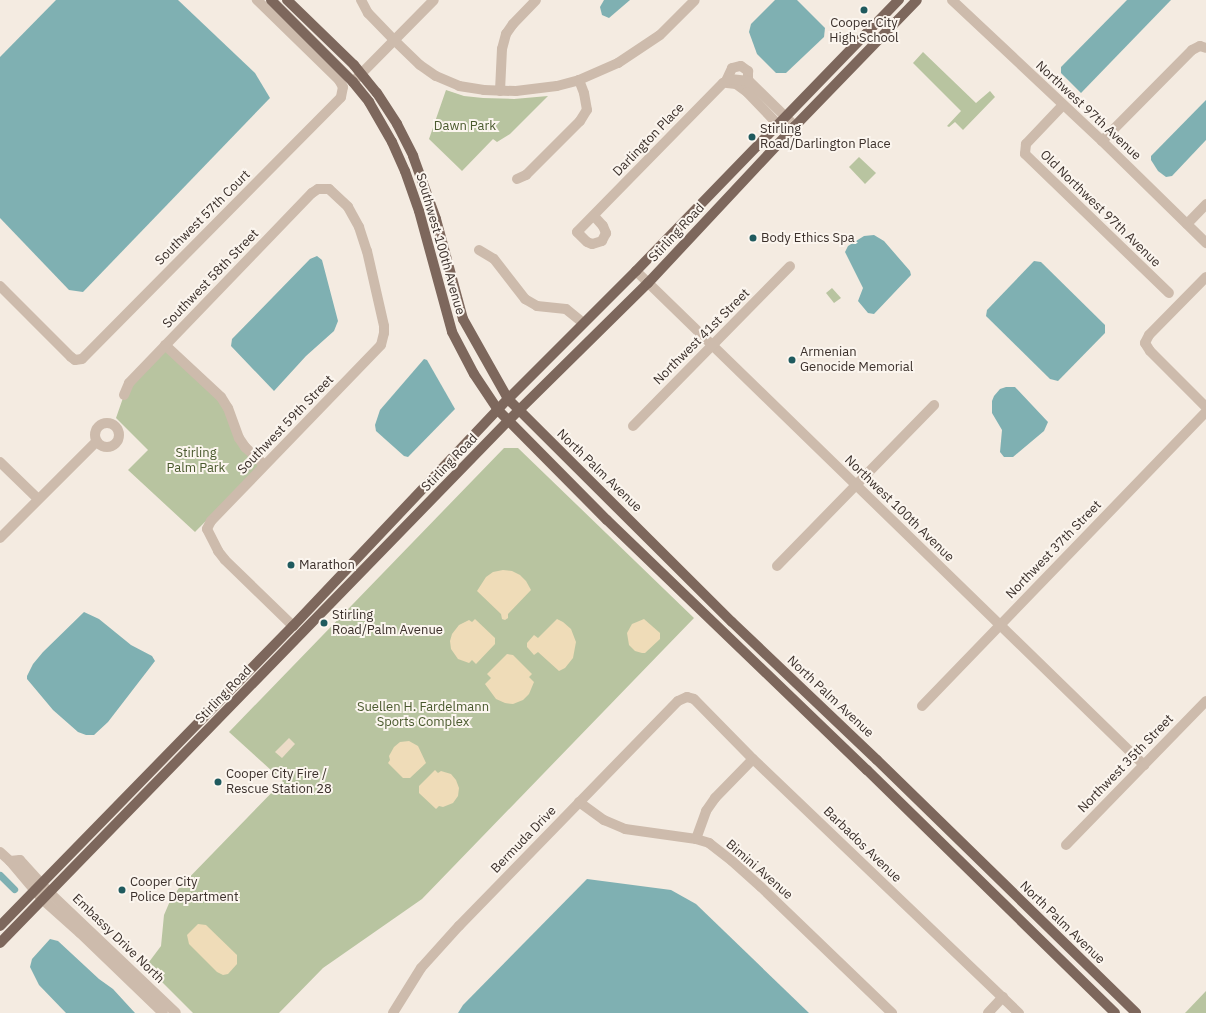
<!DOCTYPE html>
<style>
body{margin:0}
#map{position:relative;width:1206px;height:1013px;overflow:hidden;background:#f4ebe1;font-family:"IBM Plex Sans",sans-serif}
div>[style]{position:absolute}
.green>*{inset:0;background:#b8c4a0}
.sand>*{inset:0;background:#efdcb8}
.plaza>*{inset:0;background:#ecdcc8}
.water>*{inset:0;background:#7fb0b2}
.canal>*{height:7px;margin:-3.5px;padding:0 3.5px;transform-origin:3.5px;border-radius:3.5px;background:#7fb0b2}
.minor>*{height:10px;margin:-5px;padding:0 5px;transform-origin:5px;border-radius:5px;background:#cdbbac}
.minor>.ring{margin:-5px;padding:0;box-sizing:content-box;background:none;border:10px solid #cdbbac;border-radius:50%}
.major>*{height:10px;margin:-5px;padding:0 5px;transform-origin:5px;border-radius:5px;background:#7d675c}
.dots>*{width:11px;height:11px;translate:-50% -50%;box-sizing:border-box;border:2px solid #fbf5ee;border-radius:50%}
span{translate:-50% -50%;white-space:nowrap;text-align:center;line-height:1.15;-webkit-text-stroke:4px #fbf5ee;paint-order:stroke}
.poi-label{font-size:13px;color:#3b302b}
.left{translate:0 -50%;text-align:left}
.street-label{font-size:13px;color:#3b302b}
.park-label{font-size:13px;color:#4a5a2e}
</style>
<div id="map">
<div class="green">
<div style="clip-path:polygon(923px 52px,976px 103px,990px 91px,995px 97px,963px 130px,955px 122px,949px 127px,947px 126px,961px 111px,913px 63px)"></div>
<div style="clip-path:polygon(446px 90px,464px 96px,483px 98px,514px 99px,548px 96px,510px 134px,497px 142px,493px 139px,462px 171px,429px 139px)"></div>
<div style="clip-path:polygon(859px 157px,876px 173px,865px 184px,849px 167px)"></div>
<div style="clip-path:polygon(832px 288px,841px 298px,834px 303px,826px 293px)"></div>
<div style="clip-path:polygon(165px 345px,224px 402px,239px 438px,263px 463px,195px 532px,128px 470px,148px 450px,116px 418px,124px 395px)"></div>
<div style="clip-path:polygon(504px 448px,518px 448px,694px 618px,422px 899px,323px 968px,279px 1013px,193px 1013px,146px 966px,161px 946px,164px 915px,170px 901px,179px 888px,283px 781px,229px 732px)"></div>
<div style="clip-path:polygon(1206px 991px,1206px 1013px,1185px 1013px)"></div>
</div>
<div class="sand">
<div style="clip-path:polygon(503px 570px,512px 571px,520px 575px,526px 581px,531px 590px,508px 614px,508px 618px,505px 620px,502px 619px,501px 614px,477px 591px,486px 577px,493px 572px)"></div>
<div style="clip-path:polygon(475px 619px,495px 638px,495px 644px,476px 664px,472px 660px,469px 663px,458px 659px,451px 649px,450px 641px,452px 634px,459px 625px,469px 620px,472px 622px)"></div>
<div style="clip-path:polygon(557px 619px,563px 622px,571px 629px,576px 642px,573px 658px,565px 668px,559px 671px,538px 652px,534px 655px,527px 647px,527px 643px,534px 635px,538px 638px)"></div>
<div style="clip-path:polygon(644px 619px,660px 633px,660px 639px,645px 653px,642px 653px,635px 651px,629px 645px,627px 633px,632px 624px)"></div>
<div style="clip-path:polygon(507px 654px,513px 655px,532px 674px,529px 677px,534px 682px,529px 694px,523px 700px,513px 704px,505px 703px,496px 699px,485px 684px,491px 678px,487px 674px)"></div>
<div style="clip-path:polygon(409px 741px,418px 746px,426px 763px,410px 778px,403px 778px,388px 763px,390px 760px,389px 756px,394px 747px,400px 742px)"></div>
<div style="clip-path:polygon(435px 770px,438px 773px,441px 771px,451px 774px,456px 780px,459px 788px,458px 796px,453px 803px,443px 807px,439px 806px,436px 809px,419px 793px,419px 786px)"></div>
<div style="clip-path:polygon(198px 924px,206px 925px,237px 955px,237px 964px,228px 974px,223px 975px,217px 972px,189px 944px,187px 935px)"></div>
</div>
<div class="plaza">
<div style="clip-path:polygon(289px 738px,295px 744px,282px 758px,275px 752px)"></div>
</div>
<div class="water">
<div style="clip-path:polygon(56px 0,178px 0,255px 73px,270px 98px,83px 292px,69px 290px,0 218px,0 57px)"></div>
<div style="clip-path:polygon(604px 0,630px 0,609px 18px,602px 15px,600px 7px)"></div>
<div style="clip-path:polygon(775px 0,797px 0,825px 28px,824px 37px,786px 73px,776px 73px,757px 54px,749px 32px,751px 24px)"></div>
<div style="clip-path:polygon(1127px 0,1171px 0,1081px 93px,1061px 73px,1061px 67px)"></div>
<div style="clip-path:polygon(1206px 100px,1206px 140px,1172px 176px,1166px 177px,1158px 171px,1151px 160px,1151px 156px)"></div>
<div style="clip-path:polygon(874px 235px,884px 241px,910px 271px,911px 275px,874px 314px,868px 313px,858px 301px,863px 288px,845px 252px,848px 246px,864px 236px)"></div>
<div style="clip-path:polygon(317px 256px,322px 260px,338px 321px,334px 331px,306px 356px,274px 391px,231px 346px,232px 339px,310px 259px)"></div>
<div style="clip-path:polygon(1034px 261px,1041px 262px,1105px 325px,1105px 333px,1058px 381px,1050px 379px,986px 316px,987px 310px)"></div>
<div style="clip-path:polygon(424px 359px,427px 360px,455px 409px,408px 457px,404px 456px,376px 431px,375px 425px,380px 410px)"></div>
<div style="clip-path:polygon(1006px 387px,1015px 387px,1048px 422px,1044px 431px,1013px 457px,1004px 457px,1000px 452px,1002px 430px,992px 413px,992px 401px,994px 396px,1000px 389px)"></div>
<div style="clip-path:polygon(84px 612px,99px 619px,131px 645px,152px 656px,155px 661px,108px 722px,94px 735px,86px 735px,78px 732px,53px 710px,27px 679px,27px 676px,33px 664px,43px 652px)"></div>
<div style="clip-path:polygon(587px 879px,671px 890px,696px 904px,809px 1013px,458px 1013px,463px 1005px)"></div>
<div style="clip-path:polygon(50px 939px,58px 941px,99px 979px,113px 989px,135px 1013px,66px 1013px,39px 985px,30px 967px,32px 959px)"></div>
</div>
<div class="canal">
<div style="left:0;top:875px;width:20px;rotate:45deg"></div>
</div>
<div class="minor">
<div style="left:361px;top:0;width:15px;rotate:62deg"></div>
<div style="left:368px;top:13px;width:37px;rotate:46deg"></div>
<div style="left:394px;top:40px;width:36px;rotate:44deg"></div>
<div style="left:420px;top:65px;width:19px;rotate:35deg"></div>
<div style="left:436px;top:76px;width:25px;rotate:23deg"></div>
<div style="left:459px;top:86px;width:25px;rotate:9deg"></div>
<div style="left:484px;top:90px;width:32px;rotate:2deg"></div>
<div style="left:516px;top:91px;width:41px;rotate:-7deg"></div>
<div style="left:557px;top:86px;width:23px;rotate:-15deg"></div>
<div style="left:579px;top:80px;width:43px;rotate:-23.6deg"></div>
<div style="left:618px;top:63px;width:50px;rotate:-33.7deg"></div>
<div style="left:660px;top:35px;width:49px;rotate:-45deg"></div>
<div style="left:952px;top:0;width:206px;rotate:43.2deg"></div>
<div style="left:1102px;top:141px;width:146px;rotate:44.4deg"></div>
<div style="left:726px;top:81px;width:14px;rotate:-65deg"></div>
<div style="left:732px;top:68px;width:9px;rotate:-13deg"></div>
<div style="left:741px;top:66px;width:9px;rotate:36deg"></div>
<div style="left:748px;top:71px;width:17px;rotate:90deg"></div>
<div style="left:353px;top:82px;width:115px;rotate:-45.4deg"></div>
<div style="left:727px;top:83px;width:9px;rotate:6deg"></div>
<div style="left:736px;top:84px;width:14px;rotate:36deg"></div>
<div style="left:747px;top:92px;width:58px;rotate:46.4deg"></div>
<div style="left:500px;top:91px;width:42px;rotate:-87.3deg"></div>
<div style="left:502px;top:49px;width:16px;rotate:-75deg"></div>
<div style="left:506px;top:34px;width:12px;rotate:-55deg"></div>
<div style="left:513px;top:24px;width:33px;rotate:-46deg"></div>
<div style="left:1063px;top:105px;width:54px;rotate:133.5deg"></div>
<div style="left:1026px;top:144px;width:10px;rotate:96deg"></div>
<div style="left:1025px;top:154px;width:200px;rotate:44deg"></div>
<div style="left:1102px;top:141px;width:128px;rotate:-45.3deg"></div>
<div style="left:1192px;top:50px;width:9px;rotate:-27deg"></div>
<div style="left:1200px;top:46px;width:6px;rotate:18deg"></div>
<div style="left:517px;top:179px;width:10px;rotate:-24deg"></div>
<div style="left:526px;top:175px;width:76px;rotate:-45deg"></div>
<div style="left:580px;top:121px;width:13px;rotate:-58deg"></div>
<div style="left:587px;top:110px;width:17px;rotate:-100deg"></div>
<div style="left:584px;top:93px;width:14px;rotate:-111deg"></div>
<div style="left:594px;top:216px;width:13px;rotate:48deg"></div>
<div style="left:603px;top:226px;width:8px;rotate:67deg"></div>
<div style="left:606px;top:233px;width:9px;rotate:117deg"></div>
<div style="left:602px;top:241px;width:10px;rotate:163deg"></div>
<div style="left:592px;top:244px;width:5px;rotate:-158deg"></div>
<div style="left:587px;top:242px;width:14px;rotate:-135deg"></div>
<div style="left:577px;top:232px;width:209px;rotate:-45.6deg"></div>
<div style="left:723px;top:83px;width:8px;rotate:-30deg"></div>
<div style="left:730px;top:79px;width:19px;rotate:6deg"></div>
<div style="left:749px;top:81px;width:64px;rotate:44.4deg"></div>
<div style="left:1187px;top:224px;width:28px;rotate:-46deg"></div>
<div style="left:479px;top:250px;width:17px;rotate:31deg"></div>
<div style="left:494px;top:259px;width:51px;rotate:52.2deg"></div>
<div style="left:525px;top:299px;width:14px;rotate:30deg"></div>
<div style="left:537px;top:306px;width:29px;rotate:6deg"></div>
<div style="left:566px;top:309px;width:22px;rotate:39deg"></div>
<div style="left:636px;top:271px;width:709px;rotate:44.2deg"></div>
<div style="left:1206px;top:277px;width:81px;rotate:134.5deg"></div>
<div style="left:1149px;top:335px;width:9px;rotate:117deg"></div>
<div style="left:1145px;top:343px;width:9px;rotate:58deg"></div>
<div style="left:1150px;top:351px;width:79px;rotate:45deg"></div>
<div style="left:0;top:286px;width:100px;rotate:45deg"></div>
<div style="left:71px;top:357px;width:5px;rotate:37deg"></div>
<div style="left:75px;top:360px;width:7px;rotate:-8deg"></div>
<div style="left:82px;top:359px;width:368px;rotate:-45.3deg"></div>
<div style="left:341px;top:97px;width:10px;rotate:-79deg"></div>
<div style="left:343px;top:87px;width:8px;rotate:-120deg"></div>
<div style="left:339px;top:80px;width:115px;rotate:-135.7deg"></div>
<div style="left:165px;top:345px;width:76px;rotate:42.9deg"></div>
<div style="left:221px;top:397px;width:13px;rotate:58deg"></div>
<div style="left:228px;top:408px;width:32px;rotate:70deg"></div>
<div style="left:239px;top:438px;width:11px;rotate:56deg"></div>
<div style="left:245px;top:447px;width:26px;rotate:43deg"></div>
<div style="left:124px;top:395px;width:13px;rotate:-67deg"></div>
<div style="left:129px;top:383px;width:264px;rotate:-46.1deg"></div>
<div style="left:312px;top:193px;width:7px;rotate:-34deg"></div>
<div style="left:318px;top:189px;width:11px"></div>
<div style="left:329px;top:189px;width:26px;rotate:43deg"></div>
<div style="left:348px;top:207px;width:23px;rotate:61deg"></div>
<div style="left:359px;top:227px;width:25px;rotate:72deg"></div>
<div style="left:367px;top:251px;width:77px;rotate:77.2deg"></div>
<div style="left:384px;top:326px;width:7px;rotate:90deg"></div>
<div style="left:384px;top:333px;width:12px;rotate:104deg"></div>
<div style="left:381px;top:345px;width:245px;rotate:134deg"></div>
<div style="left:211px;top:521px;width:9px;rotate:117deg"></div>
<div style="left:207px;top:529px;width:25px;rotate:63deg"></div>
<div style="left:218px;top:551px;width:11px;rotate:52deg"></div>
<div style="left:225px;top:560px;width:95px;rotate:44.1deg"></div>
<div class="ring" style="left:95px;top:423px;width:14px;height:14px"></div>
<div style="left:633px;top:426px;width:224px;rotate:-45.5deg"></div>
<div style="left:0;top:462px;width:53px;rotate:44.2deg"></div>
<div style="left:0;top:538px;width:137px;rotate:-45deg"></div>
<div style="left:777px;top:566px;width:225px;rotate:-45.7deg"></div>
<div style="left:922px;top:706px;width:409px;rotate:-46deg"></div>
<div style="left:579px;top:802px;width:31px;rotate:36deg"></div>
<div style="left:604px;top:820px;width:23px;rotate:23deg"></div>
<div style="left:625px;top:829px;width:72px;rotate:8deg"></div>
<div style="left:696px;top:839px;width:14px;rotate:17deg"></div>
<div style="left:709px;top:843px;width:29px;rotate:38deg"></div>
<div style="left:732px;top:861px;width:39px;rotate:42deg"></div>
<div style="left:761px;top:887px;width:182px;rotate:43.9deg"></div>
<div style="left:696px;top:839px;width:30px;rotate:-70deg"></div>
<div style="left:706px;top:811px;width:16px;rotate:-55deg"></div>
<div style="left:715px;top:798px;width:54px;rotate:-45.7deg"></div>
<div style="left:1066px;top:845px;width:201px;rotate:-45.8deg"></div>
<div style="left:0;top:852px;width:13px;rotate:42deg"></div>
<div style="left:10px;top:861px;width:50px;rotate:49.9deg"></div>
<div style="left:42px;top:899px;width:51px;rotate:41.8deg"></div>
<div style="left:80px;top:933px;width:115px;rotate:43.9deg"></div>
<div style="left:10px;top:861px;width:10px;rotate:-6deg"></div>
<div style="left:20px;top:860px;width:43px;rotate:47.8deg"></div>
<div style="left:49px;top:892px;width:175px;rotate:43.6deg"></div>
<div style="left:393px;top:1013px;width:53px;rotate:-58.1deg"></div>
<div style="left:421px;top:968px;width:57px;rotate:-47.9deg"></div>
<div style="left:459px;top:926px;width:314px;rotate:-45.8deg"></div>
<div style="left:678px;top:701px;width:10px;rotate:-24deg"></div>
<div style="left:687px;top:697px;width:7px;rotate:16deg"></div>
<div style="left:694px;top:699px;width:84px;rotate:45.5deg"></div>
<div style="left:753px;top:759px;width:368px;rotate:43.7deg"></div>
<div style="left:988px;top:1013px;width:22px;rotate:-47deg"></div>
</div>
<div class="major">
<div style="left:271px;top:0;width:116px;rotate:45deg"></div>
<div style="left:353px;top:82px;width:26px;rotate:51deg"></div>
<div style="left:369px;top:102px;width:46px;rotate:60.1deg"></div>
<div style="left:392px;top:142px;width:32px;rotate:66deg"></div>
<div style="left:405px;top:171px;width:42px;rotate:70.7deg"></div>
<div style="left:419px;top:211px;width:125px;rotate:74.7deg"></div>
<div style="left:452px;top:332px;width:47px;rotate:62.4deg"></div>
<div style="left:474px;top:374px;width:43px;rotate:56.3deg"></div>
<div style="left:498px;top:410px;width:155px;rotate:45.3deg"></div>
<div style="left:607px;top:520px;width:361px;rotate:43.9deg"></div>
<div style="left:867px;top:770px;width:347px;rotate:44.4deg"></div>
<div style="left:287px;top:0;width:93px;rotate:44.1deg"></div>
<div style="left:354px;top:65px;width:36px;rotate:51deg"></div>
<div style="left:377px;top:93px;width:37px;rotate:57deg"></div>
<div style="left:397px;top:124px;width:36px;rotate:63deg"></div>
<div style="left:413px;top:156px;width:67px;rotate:69.9deg"></div>
<div style="left:436px;top:219px;width:104px;rotate:74.9deg"></div>
<div style="left:463px;top:319px;width:92px;rotate:60.6deg"></div>
<div style="left:508px;top:399px;width:316px;rotate:44.9deg"></div>
<div style="left:732px;top:622px;width:200px;rotate:43.6deg"></div>
<div style="left:877px;top:760px;width:362px;rotate:44.3deg"></div>
<div style="left:0;top:926px;width:419px;rotate:-45.7deg"></div>
<div style="left:293px;top:626px;width:313px;rotate:-46.6deg"></div>
<div style="left:508px;top:399px;width:181px;rotate:-45deg"></div>
<div style="left:636px;top:271px;width:378px;rotate:-45.9deg"></div>
<div style="left:0;top:943px;width:728px;rotate:-45.78deg"></div>
<div style="left:508px;top:421px;width:197px;rotate:-44.6deg"></div>
<div style="left:648px;top:283px;width:215px;rotate:-46.9deg"></div>
<div style="left:795px;top:126px;width:175px;rotate:-45.9deg"></div>
</div>
<div class="dots">
<div style="left:864px;top:10px;background:#1f5a5e"></div>
<div style="left:752px;top:137px;background:#1f5a5e"></div>
<div style="left:753px;top:238px;background:#1f5a5e"></div>
<div style="left:792px;top:360px;background:#1f5a5e"></div>
<div style="left:291px;top:565px;background:#1f5a5e"></div>
<div style="left:324px;top:623px;background:#1f5a5e"></div>
<div style="left:218px;top:782px;background:#1f5a5e"></div>
<div style="left:122px;top:890px;background:#1f5a5e"></div>
</div>
<div class="poi-label">
<span style="left:864px;top:31px">Cooper City<br>High School</span>
<span class="left" style="left:760px;top:137px">Stirling<br>Road/Darlington Place</span>
<span class="left" style="left:761px;top:238px">Body Ethics Spa</span>
<span class="left" style="left:800px;top:360px">Armenian<br>Genocide Memorial</span>
<span class="left" style="left:299px;top:565px">Marathon</span>
<span class="left" style="left:332px;top:623px">Stirling<br>Road/Palm Avenue</span>
<span class="left" style="left:226px;top:782px">Cooper City Fire /<br>Rescue Station 28</span>
<span class="left" style="left:130px;top:890px">Cooper City<br>Police Department</span>
</div>
<div class="street-label">
<span style="left:1088px;top:111px;rotate:43deg">Northwest 97th Avenue</span>
<span style="left:649px;top:140px;rotate:-46deg">Darlington Place</span>
<span style="left:1100px;top:209px;rotate:44deg">Old Northwest 97th Avenue</span>
<span style="left:203px;top:218px;rotate:-45deg">Southwest 57th Court</span>
<span style="left:677px;top:233px;rotate:-47deg">Stirling Road</span>
<span style="left:440px;top:244px;rotate:74deg">Southwest 100th Avenue</span>
<span style="left:211px;top:279px;rotate:-46deg">Southwest 58th Street</span>
<span style="left:702px;top:337px;rotate:-45deg">Northwest 41st Street</span>
<span style="left:286px;top:425px;rotate:-46deg">Southwest 59th Street</span>
<span style="left:450px;top:463px;rotate:-46deg">Stirling Road</span>
<span style="left:599px;top:471px;rotate:44deg">North Palm Avenue</span>
<span style="left:899px;top:509px;rotate:44deg">Northwest 100th Avenue</span>
<span style="left:1054px;top:550px;rotate:-46deg">Northwest 37th Street</span>
<span style="left:224px;top:695px;rotate:-46deg">Stirling Road</span>
<span style="left:830px;top:697px;rotate:43deg">North Palm Avenue</span>
<span style="left:1126px;top:764px;rotate:-46deg">Northwest 35th Street</span>
<span style="left:524px;top:840px;rotate:-46deg">Bermuda Drive</span>
<span style="left:862px;top:845px;rotate:44deg">Barbados Avenue</span>
<span style="left:759px;top:870px;rotate:41deg">Bimini Avenue</span>
<span style="left:1062px;top:923px;rotate:44deg">North Palm Avenue</span>
<span style="left:118px;top:939px;rotate:44deg">Embassy Drive North</span>
</div>
<div class="park-label">
<span style="left:465px;top:126px">Dawn Park</span>
<span style="left:196px;top:461px">Stirling<br>Palm Park</span>
<span style="left:423px;top:715px">Suellen H. Fardelmann<br>Sports Complex</span>
</div>
</div>
